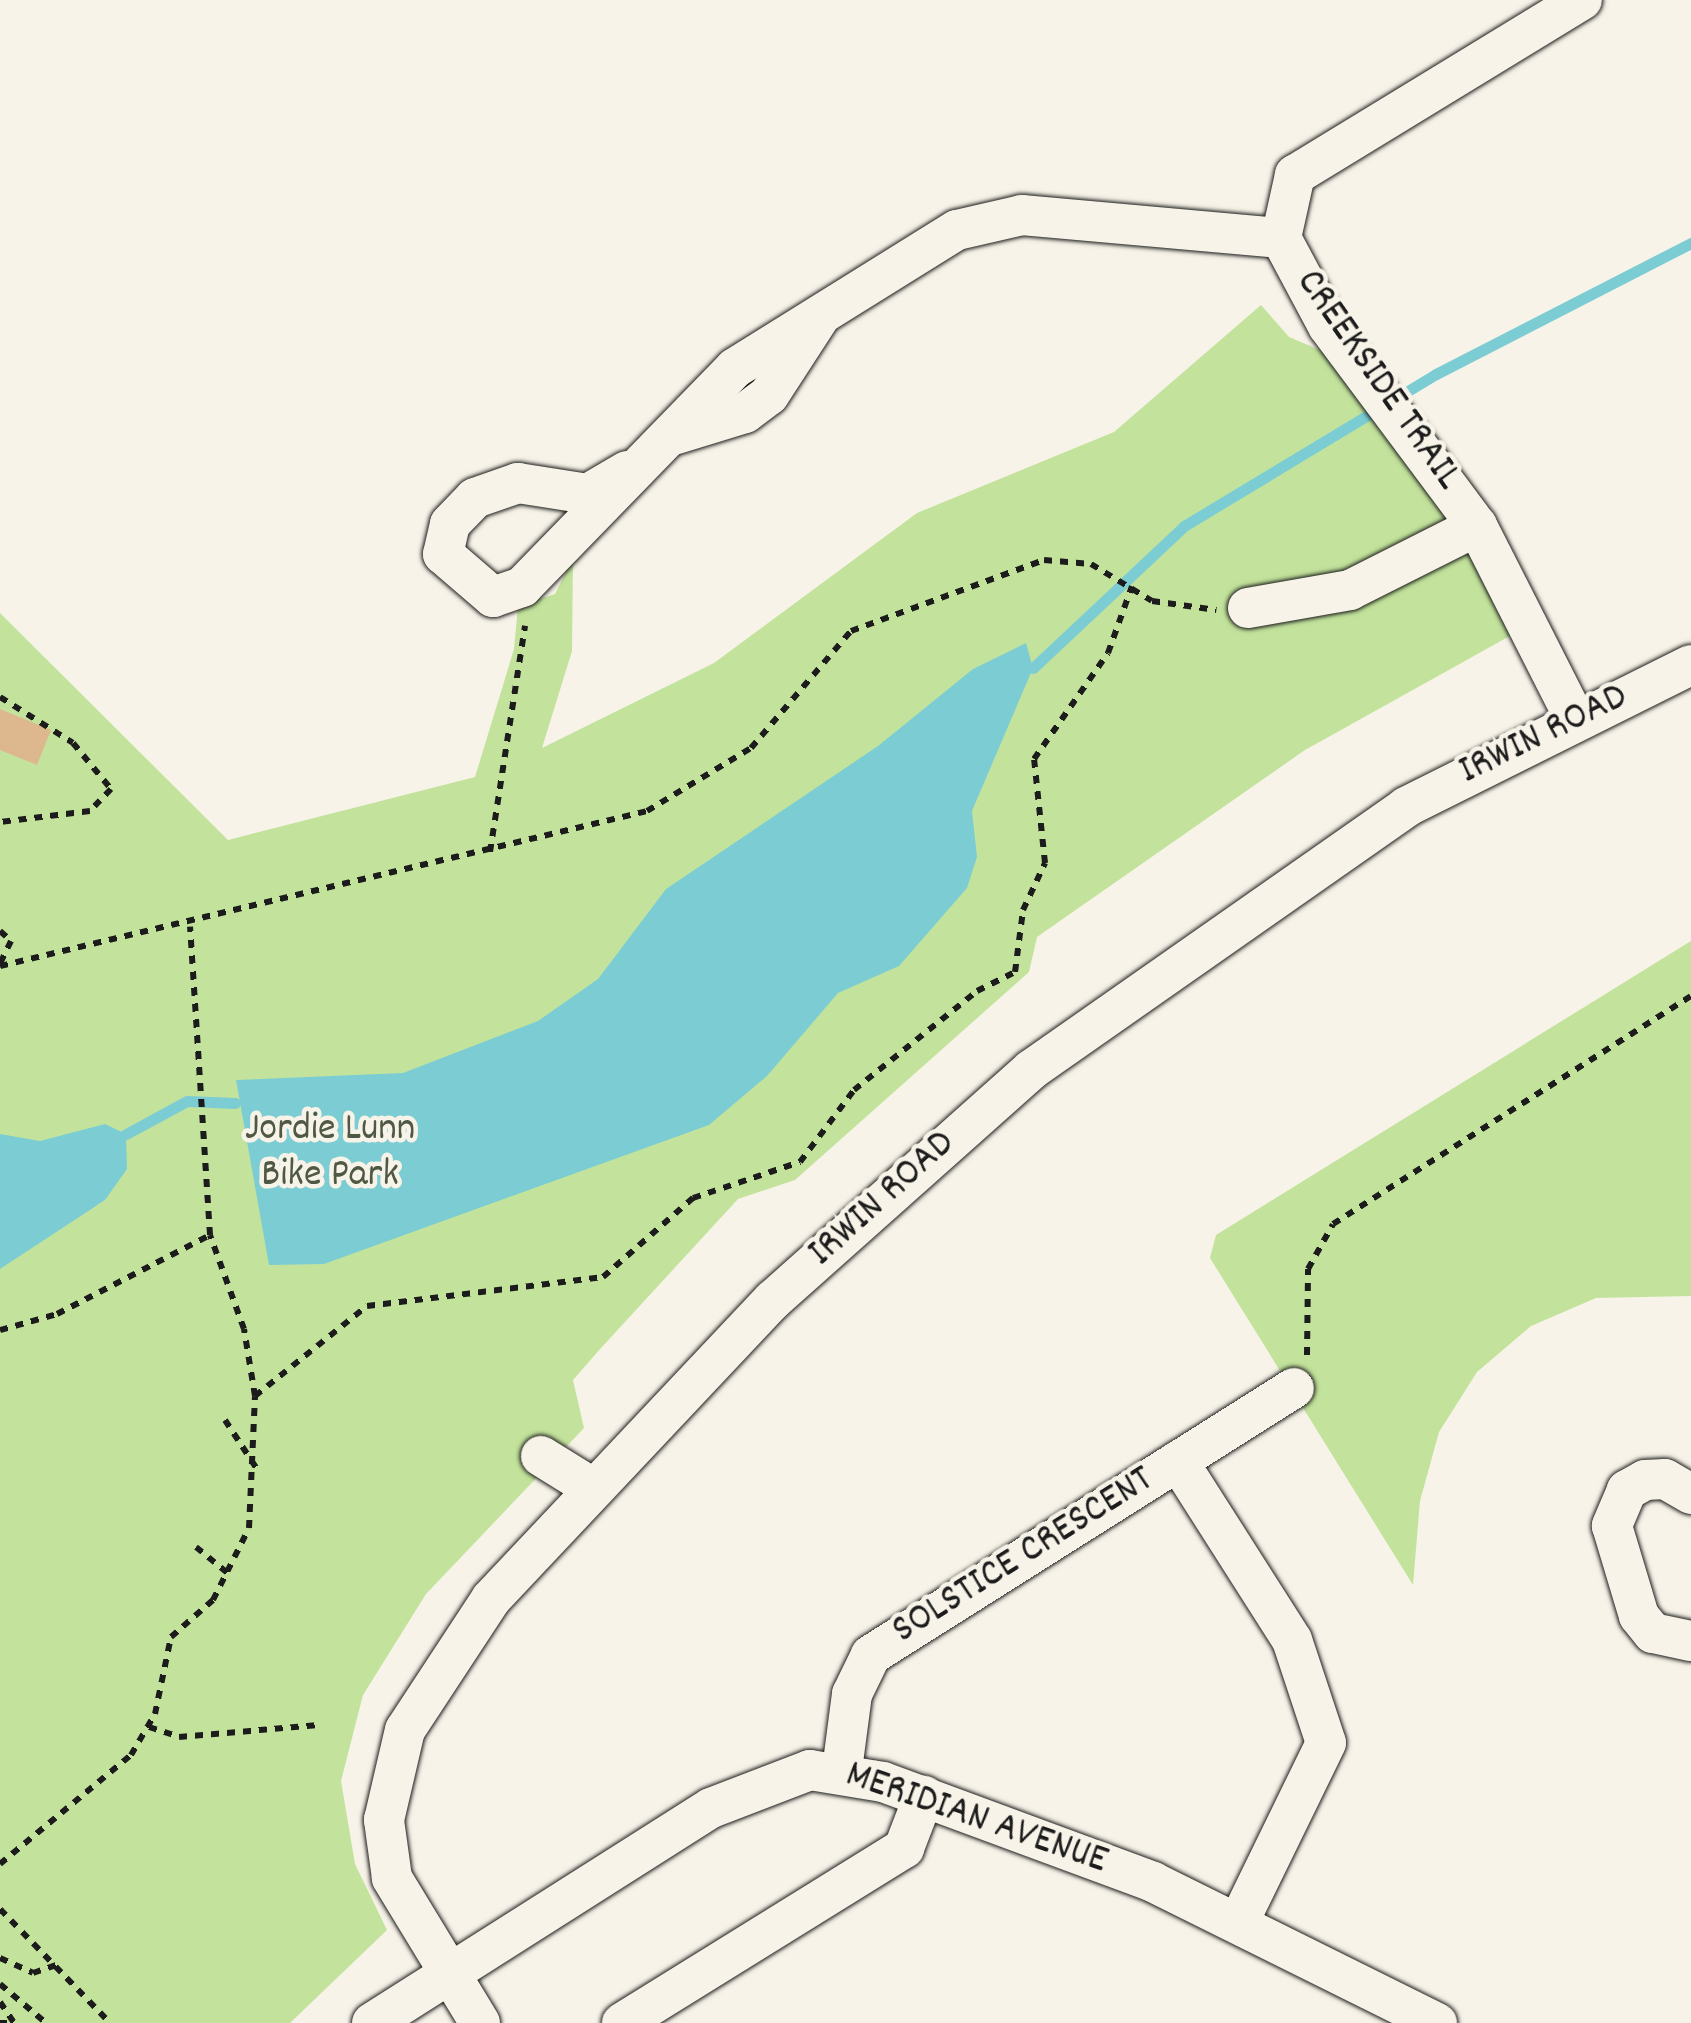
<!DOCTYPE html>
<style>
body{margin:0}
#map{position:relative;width:1691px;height:2023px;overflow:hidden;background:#f7f3e8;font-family:Dekko,sans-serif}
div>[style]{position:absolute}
.green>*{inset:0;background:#c3e39c}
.water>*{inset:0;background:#7ccdd3}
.stream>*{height:11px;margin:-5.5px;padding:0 5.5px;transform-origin:5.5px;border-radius:5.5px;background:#7ccdd3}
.building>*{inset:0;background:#ddb78e}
.path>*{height:6px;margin-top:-3px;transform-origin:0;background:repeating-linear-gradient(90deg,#1c1c1c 0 8px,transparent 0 16px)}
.roads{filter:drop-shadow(0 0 2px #1c1c1c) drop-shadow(0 0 2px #1c1c1c)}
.minor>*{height:40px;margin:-20px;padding:0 20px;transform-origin:20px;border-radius:20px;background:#f7f3e8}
span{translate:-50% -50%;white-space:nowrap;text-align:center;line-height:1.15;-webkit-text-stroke:9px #f7f3e8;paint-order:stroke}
.street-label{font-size:40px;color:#1c1c1c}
.park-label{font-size:40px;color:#4e5842}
</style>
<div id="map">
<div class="green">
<div style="clip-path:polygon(1261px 305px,1289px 337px,1353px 364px,1526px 627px,1305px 750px,1037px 937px,1029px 972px,795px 1180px,738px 1199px,601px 1348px,573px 1380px,584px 1428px,426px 1594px,363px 1695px,341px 1781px,355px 1864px,387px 1930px,290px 2023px,0 2023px,0 613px,228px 840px,475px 777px,514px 649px,518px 606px,555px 594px,573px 558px,572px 651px,542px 748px,714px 663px,917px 513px,1114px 432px)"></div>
<div style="clip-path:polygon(1691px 941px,1691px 1296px,1596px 1298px,1531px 1326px,1477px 1372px,1439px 1432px,1420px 1501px,1413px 1585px,1210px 1258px,1216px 1235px)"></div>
</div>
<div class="water">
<div style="clip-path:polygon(1026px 643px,1033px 668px,972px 811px,977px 857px,967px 888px,899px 966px,838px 993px,767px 1076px,709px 1125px,324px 1264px,269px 1265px,236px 1080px,403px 1073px,538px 1021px,598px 979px,666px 889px,878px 746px,973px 669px)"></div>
<div style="clip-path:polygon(105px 1124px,126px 1134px,127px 1169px,105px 1200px,0 1269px,0 1134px,40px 1141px)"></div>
</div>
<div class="stream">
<div style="left:1033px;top:668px;width:207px;rotate:-43.2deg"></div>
<div style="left:1184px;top:526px;width:294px;rotate:-31.1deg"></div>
<div style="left:1436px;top:374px;width:287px;rotate:-27.2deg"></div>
<div style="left:126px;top:1134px;width:69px;rotate:-28.4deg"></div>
<div style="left:187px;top:1101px;width:48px;rotate:2.4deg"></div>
</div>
<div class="building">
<div style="clip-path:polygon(0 709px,51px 730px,37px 765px,0 750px)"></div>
</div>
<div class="path">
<div style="left:0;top:697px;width:86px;rotate:32.2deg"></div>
<div style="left:73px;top:743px;width:60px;rotate:50.4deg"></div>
<div style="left:111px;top:789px;width:30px;rotate:134deg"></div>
<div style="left:90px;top:811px;width:91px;rotate:173deg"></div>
<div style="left:490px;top:852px;width:229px;rotate:-81.2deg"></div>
<div style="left:0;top:931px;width:15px;rotate:42deg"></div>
<div style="left:11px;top:941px;width:25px;rotate:116deg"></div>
<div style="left:0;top:966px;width:665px;rotate:-13.47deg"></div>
<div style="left:647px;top:811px;width:122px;rotate:-31.2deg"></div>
<div style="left:751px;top:748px;width:154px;rotate:-49.5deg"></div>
<div style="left:851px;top:631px;width:206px;rotate:-20.2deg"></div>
<div style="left:1044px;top:560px;width:47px;rotate:4.9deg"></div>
<div style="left:1091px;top:564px;width:71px;rotate:31.2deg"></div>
<div style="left:1152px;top:601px;width:65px;rotate:8deg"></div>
<div style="left:0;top:1330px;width:59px;rotate:-15.7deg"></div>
<div style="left:57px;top:1314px;width:172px;rotate:-27.3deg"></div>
<div style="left:1307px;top:1355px;width:86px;rotate:-89.3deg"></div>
<div style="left:1308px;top:1269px;width:51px;rotate:-60.9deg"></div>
<div style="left:1333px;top:1224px;width:424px;rotate:-32.5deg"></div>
<div style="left:255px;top:1396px;width:144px;rotate:-38.8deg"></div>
<div style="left:367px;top:1306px;width:238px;rotate:-7deg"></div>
<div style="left:603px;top:1277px;width:120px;rotate:-41.3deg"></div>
<div style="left:693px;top:1198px;width:113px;rotate:-18.6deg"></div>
<div style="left:800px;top:1162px;width:90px;rotate:-53.1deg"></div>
<div style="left:854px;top:1090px;width:158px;rotate:-38.8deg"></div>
<div style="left:977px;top:991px;width:42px;rotate:-26.6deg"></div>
<div style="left:1015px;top:972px;width:63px;rotate:-82.6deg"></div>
<div style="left:1023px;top:910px;width:52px;rotate:-64.9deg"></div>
<div style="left:1045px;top:863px;width:105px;rotate:-96deg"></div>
<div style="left:1034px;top:759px;width:129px;rotate:-55.1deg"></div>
<div style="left:1108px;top:653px;width:71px;rotate:-70.3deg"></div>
<div style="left:225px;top:1420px;width:59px;rotate:56.9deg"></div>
<div style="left:196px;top:1547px;width:44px;rotate:39.5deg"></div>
<div style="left:149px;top:1727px;width:32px;rotate:18deg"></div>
<div style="left:179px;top:1737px;width:140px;rotate:-4.9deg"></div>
<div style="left:0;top:1864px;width:170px;rotate:-39.8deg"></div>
<div style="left:131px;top:1755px;width:48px;rotate:-59.7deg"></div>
<div style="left:155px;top:1714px;width:79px;rotate:-78.3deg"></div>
<div style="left:171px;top:1637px;width:56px;rotate:-41.4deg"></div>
<div style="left:213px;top:1600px;width:80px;rotate:-63.4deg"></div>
<div style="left:249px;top:1528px;width:132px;rotate:-87.4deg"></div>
<div style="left:255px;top:1396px;width:68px;rotate:-99.3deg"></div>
<div style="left:244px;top:1329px;width:100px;rotate:-109.9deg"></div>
<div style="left:210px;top:1235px;width:309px;rotate:-93.7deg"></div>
<div style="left:0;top:1909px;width:158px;rotate:46deg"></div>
<div style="left:0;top:1958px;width:36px;rotate:24deg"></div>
<div style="left:33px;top:1973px;width:28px;rotate:-19deg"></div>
<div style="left:0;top:1984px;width:60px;rotate:40.3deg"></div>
<div style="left:0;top:2002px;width:25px;rotate:56deg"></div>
<div style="left:0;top:2023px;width:7px"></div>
</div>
<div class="roads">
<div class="minor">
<div style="left:673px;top:435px;width:75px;rotate:-17deg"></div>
<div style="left:745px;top:413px;width:30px;rotate:-37deg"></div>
<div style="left:769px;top:395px;width:95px;rotate:-57deg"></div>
<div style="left:627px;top:471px;width:45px;rotate:149.5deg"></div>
<div style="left:588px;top:494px;width:71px;rotate:-171.1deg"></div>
<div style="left:518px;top:483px;width:46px;rotate:160.8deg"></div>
<div style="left:475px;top:498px;width:36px;rotate:134deg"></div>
<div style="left:450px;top:524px;width:31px;rotate:103deg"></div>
<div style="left:443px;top:554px;width:66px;rotate:40.7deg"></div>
<div style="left:493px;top:597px;width:31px;rotate:-19deg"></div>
<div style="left:522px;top:587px;width:305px;rotate:-45.8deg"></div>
<div style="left:735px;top:368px;width:261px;rotate:-31.9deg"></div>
<div style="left:957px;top:230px;width:67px;rotate:-13deg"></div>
<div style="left:1022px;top:215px;width:260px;rotate:5.1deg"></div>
<div style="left:1248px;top:608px;width:104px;rotate:-10deg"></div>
<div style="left:1350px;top:590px;width:142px;rotate:-26.7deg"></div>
<div style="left:1576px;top:721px;width:219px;rotate:-116.9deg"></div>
<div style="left:1477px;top:526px;width:249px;rotate:-126.7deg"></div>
<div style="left:1328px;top:326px;width:100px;rotate:-118.1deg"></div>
<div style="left:1281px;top:238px;width:65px;rotate:-77.5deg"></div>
<div style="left:1295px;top:175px;width:336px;rotate:-31.4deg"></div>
<div style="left:541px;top:1456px;width:62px;rotate:31.9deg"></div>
<div style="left:1178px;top:1461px;width:212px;rotate:57.5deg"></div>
<div style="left:1292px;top:1640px;width:108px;rotate:71.7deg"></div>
<div style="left:1326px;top:1743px;width:198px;rotate:116deg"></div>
<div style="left:1691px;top:1494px;width:30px;rotate:-150deg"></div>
<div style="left:1665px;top:1479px;width:20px;rotate:177deg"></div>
<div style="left:1645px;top:1480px;width:21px;rotate:151deg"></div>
<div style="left:1627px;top:1490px;width:39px;rotate:113deg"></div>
<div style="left:1612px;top:1526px;width:94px;rotate:73.3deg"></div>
<div style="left:1639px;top:1616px;width:22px;rotate:51deg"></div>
<div style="left:1653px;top:1633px;width:39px;rotate:12deg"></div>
<div style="left:842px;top:1770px;width:77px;rotate:-82.5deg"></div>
<div style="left:852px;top:1694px;width:43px;rotate:-64deg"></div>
<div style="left:871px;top:1655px;width:500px;rotate:-32.26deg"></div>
<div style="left:372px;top:2023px;width:401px;rotate:-32.4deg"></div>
<div style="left:711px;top:1808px;width:106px;rotate:-21deg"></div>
<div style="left:810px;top:1770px;width:74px;rotate:9.3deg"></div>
<div style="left:883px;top:1782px;width:288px;rotate:20.3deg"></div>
<div style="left:1153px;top:1882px;width:317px;rotate:26.4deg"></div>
<div style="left:480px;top:2023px;width:170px;rotate:-121.3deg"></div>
<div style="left:392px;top:1878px;width:59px;rotate:-97.9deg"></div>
<div style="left:384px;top:1820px;width:92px;rotate:-76.9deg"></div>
<div style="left:405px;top:1730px;width:157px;rotate:-56.7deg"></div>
<div style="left:491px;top:1599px;width:411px;rotate:-46.7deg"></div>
<div style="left:773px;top:1300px;width:346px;rotate:-41.7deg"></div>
<div style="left:1031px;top:1070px;width:458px;rotate:-35deg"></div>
<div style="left:1406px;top:807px;width:318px;rotate:-26.5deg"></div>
<div style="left:622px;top:2023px;width:332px;rotate:-31.8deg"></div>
<div style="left:904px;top:1848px;width:56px;rotate:-69deg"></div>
</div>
</div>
<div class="street-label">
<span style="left:1377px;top:381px;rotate:55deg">CREEKSIDE TRAIL</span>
<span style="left:1544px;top:736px;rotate:-26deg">IRWIN ROAD</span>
<span style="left:883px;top:1200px;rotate:-42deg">IRWIN ROAD</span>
<span style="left:1024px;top:1557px;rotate:-32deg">SOLSTICE CRESCENT</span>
<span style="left:976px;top:1820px;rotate:19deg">MERIDIAN AVENUE</span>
</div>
<div class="park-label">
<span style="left:330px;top:1154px">Jordie Lunn<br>Bike Park</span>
</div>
</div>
